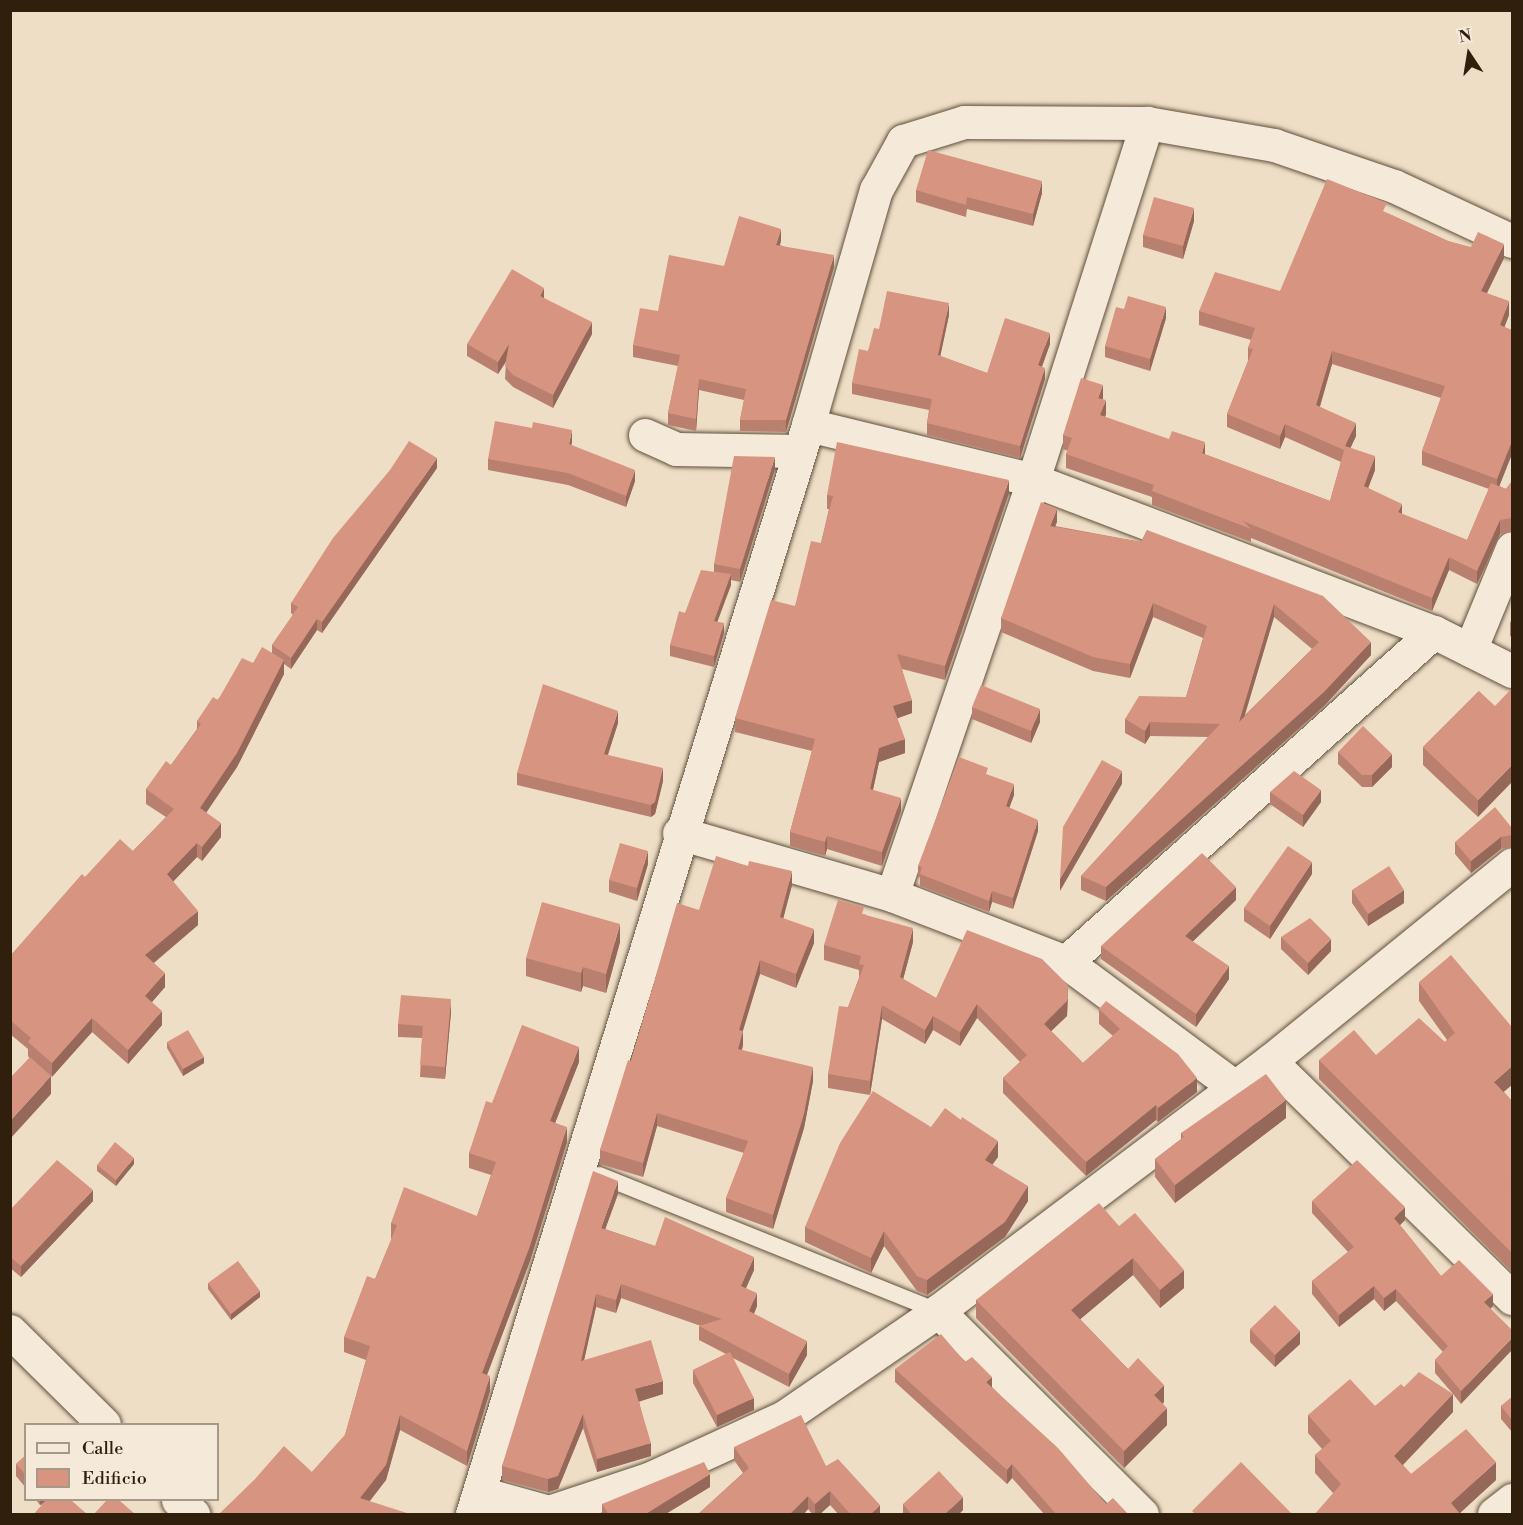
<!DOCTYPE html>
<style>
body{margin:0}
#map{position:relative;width:1523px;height:1525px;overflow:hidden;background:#efdec6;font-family:"Libre Bodoni",serif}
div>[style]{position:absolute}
.roads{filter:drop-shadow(0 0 2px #604f3a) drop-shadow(0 0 2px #604f3a)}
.service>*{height:16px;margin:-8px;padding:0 8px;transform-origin:8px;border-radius:8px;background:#f5eada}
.minor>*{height:33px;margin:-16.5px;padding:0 16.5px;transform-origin:16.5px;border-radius:16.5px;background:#f5eada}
.wall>*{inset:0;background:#b9806f}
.shaded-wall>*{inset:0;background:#96685a}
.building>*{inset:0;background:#d79581}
span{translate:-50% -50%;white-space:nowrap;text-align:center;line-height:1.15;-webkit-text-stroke:5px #f5eada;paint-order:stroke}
.frame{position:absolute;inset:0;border:12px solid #301f0c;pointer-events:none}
.legend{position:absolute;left:24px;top:1423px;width:195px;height:78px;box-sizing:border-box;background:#f5eada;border:2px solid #a69988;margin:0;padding:8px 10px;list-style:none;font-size:18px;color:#301f0c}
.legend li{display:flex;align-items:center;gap:12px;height:30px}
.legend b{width:30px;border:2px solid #a69988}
.north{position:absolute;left:1439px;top:24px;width:60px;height:60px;-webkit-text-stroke:4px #f5eada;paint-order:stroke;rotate:348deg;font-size:16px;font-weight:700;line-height:24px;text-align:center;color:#301f0c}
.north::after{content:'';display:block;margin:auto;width:21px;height:27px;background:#301f0c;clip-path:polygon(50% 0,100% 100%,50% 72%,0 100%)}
</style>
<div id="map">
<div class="roads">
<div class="service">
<div style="left:599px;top:1175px;width:365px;rotate:21.9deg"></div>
</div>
<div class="minor">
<div style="left:808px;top:425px;width:232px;rotate:13.7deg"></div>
<div style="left:1033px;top:480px;width:429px;rotate:20.8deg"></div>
<div style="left:1434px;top:632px;width:87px;rotate:26.6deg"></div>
<div style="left:645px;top:435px;width:34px;rotate:24deg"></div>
<div style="left:676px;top:449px;width:124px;rotate:0.9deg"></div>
<div style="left:1470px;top:650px;width:110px;rotate:-67.6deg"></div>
<div style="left:679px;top:833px;width:222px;rotate:16.2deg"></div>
<div style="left:892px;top:895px;width:186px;rotate:21.1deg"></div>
<div style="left:1066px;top:962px;width:210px;rotate:36.5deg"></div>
<div style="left:892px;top:895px;width:438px;rotate:-71.2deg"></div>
<div style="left:1033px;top:480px;width:375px;rotate:-72.3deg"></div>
<div style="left:1066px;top:962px;width:494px;rotate:-41.9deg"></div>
<div style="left:1270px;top:1061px;width:339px;rotate:44.4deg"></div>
<div style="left:938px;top:1311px;width:288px;rotate:44.9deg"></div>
<div style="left:10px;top:1331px;width:132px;rotate:44.7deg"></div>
<div style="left:480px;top:1493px;width:72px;rotate:15.4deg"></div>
<div style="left:549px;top:1512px;width:108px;rotate:-18.4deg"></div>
<div style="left:651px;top:1478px;width:146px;rotate:-24.6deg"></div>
<div style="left:784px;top:1417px;width:187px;rotate:-34.5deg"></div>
<div style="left:938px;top:1311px;width:416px;rotate:-37deg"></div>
<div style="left:1270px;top:1061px;width:312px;rotate:-39.1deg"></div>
<div style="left:178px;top:1500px;width:21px;rotate:43deg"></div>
<div style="left:472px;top:1514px;width:1140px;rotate:-72.85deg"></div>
<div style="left:808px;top:425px;width:245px;rotate:-73.9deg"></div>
<div style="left:876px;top:190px;width:56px;rotate:-61.1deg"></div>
<div style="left:903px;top:141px;width:64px;rotate:-17.3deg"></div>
<div style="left:964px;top:122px;width:183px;rotate:0.3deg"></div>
<div style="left:1147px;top:123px;width:129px;rotate:9.8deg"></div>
<div style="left:1274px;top:145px;width:127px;rotate:18.9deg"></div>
<div style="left:1394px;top:186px;width:130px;rotate:25deg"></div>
<div style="left:1494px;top:1514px;width:23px;rotate:-38deg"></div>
</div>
</div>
<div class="wall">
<div style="clip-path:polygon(916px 190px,1042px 193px,1033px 226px,967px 209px,966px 217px,916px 202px)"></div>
<div style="clip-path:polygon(evenodd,1387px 213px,1448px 241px,1504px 258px,1487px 293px,1509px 315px,1504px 327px,1512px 454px,1499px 486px,1506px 489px,1512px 481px,1512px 532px,1500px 534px,1477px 584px,1449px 570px,1432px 611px,1251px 538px,1251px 542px,1152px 505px,1152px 497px,1066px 468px,1066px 454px,1068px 451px,1063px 449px,1063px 435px,1102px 399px,1106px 414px,1105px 417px,1330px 501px,1341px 462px,1285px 437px,1280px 449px,1227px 427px,1227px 414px,1248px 361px,1248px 348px,1251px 340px,1199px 325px,1199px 311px,1280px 291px,1387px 213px,1332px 364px,1441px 398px,1422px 451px,1422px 465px,1489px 489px,1467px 540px,1402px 514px,1368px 488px,1375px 470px,1350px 448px,1356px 436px,1320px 407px,1332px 364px)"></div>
<div style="clip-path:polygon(1194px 221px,1183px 259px,1143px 247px,1143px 235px)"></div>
<div style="clip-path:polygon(781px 241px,780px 245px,834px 267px,786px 432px,740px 431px,740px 420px,744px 400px,699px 390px,696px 431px,668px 425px,668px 413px,678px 366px,633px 357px,633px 345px,658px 311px,724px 266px)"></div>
<div style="clip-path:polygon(544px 298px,592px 334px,553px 408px,513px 387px,505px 379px,506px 362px,498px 374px,467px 356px,467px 344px)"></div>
<div style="clip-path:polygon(949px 315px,940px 356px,987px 373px,1050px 344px,1042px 367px,1045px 379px,1020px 458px,927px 435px,927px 423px,929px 410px,852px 394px,852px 383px,879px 329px)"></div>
<div style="clip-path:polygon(1166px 318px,1150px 371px,1105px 357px,1105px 346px)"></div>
<div style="clip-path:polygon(572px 442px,571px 445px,635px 481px,626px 507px,568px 485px,488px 470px,488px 459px)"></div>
<div style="clip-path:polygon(437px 468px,322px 633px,317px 630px,291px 669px,284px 664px,284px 674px,237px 767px,206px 812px,221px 837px,202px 861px,197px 857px,173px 881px,198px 925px,154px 963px,165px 987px,152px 1002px,162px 1025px,128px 1064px,92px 1032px,51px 1077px,51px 1094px,28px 1056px,28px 1049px,10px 1034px,10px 956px,85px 877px,133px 851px,166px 817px,146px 804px,146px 789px,171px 765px,197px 729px,197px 721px,253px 663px,272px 653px,272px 645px,293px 615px,291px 613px,291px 603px)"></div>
<div style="clip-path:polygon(775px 469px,740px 582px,731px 580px,731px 585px,717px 621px,724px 633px,714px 667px,670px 656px,670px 645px,685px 613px,714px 572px,714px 564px)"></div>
<div style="clip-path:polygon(1009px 493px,945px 680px,902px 669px,912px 713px,897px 718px,905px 753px,879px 762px,873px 790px,901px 811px,882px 866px,827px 849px,825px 856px,790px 846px,790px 832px,812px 751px,735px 732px,735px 718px,795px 606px,821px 543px,829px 509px,827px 509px,827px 495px)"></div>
<div style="clip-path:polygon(evenodd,1057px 522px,1055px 526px,1141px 542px,1147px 530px,1371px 655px,1324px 706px,1106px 901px,1081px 890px,1081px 876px,1208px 737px,1150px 736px,1145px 744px,1125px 733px,1125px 719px,1186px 697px,1203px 638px,1153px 617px,1130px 678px,1093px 671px,1001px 632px,1001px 618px,1057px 522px,1274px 617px,1312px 649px,1244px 716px,1274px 617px)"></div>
<div style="clip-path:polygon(1512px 618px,1512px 637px,1510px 636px,1510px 623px)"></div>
<div style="clip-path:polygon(1479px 691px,1478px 817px,1423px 765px,1423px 747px)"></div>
<div style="clip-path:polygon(972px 707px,1040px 722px,1031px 743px,972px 719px)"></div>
<div style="clip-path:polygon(618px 723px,608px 755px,663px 781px,655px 814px,651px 817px,517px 785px,517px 773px)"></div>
<div style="clip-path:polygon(1338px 752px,1392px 767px,1372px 787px,1362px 787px,1338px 764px)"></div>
<div style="clip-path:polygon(988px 775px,1014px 795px,1009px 808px,1038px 831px,1013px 909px,992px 902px,989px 912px,920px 886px,920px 877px,918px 877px,918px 866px)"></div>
<div style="clip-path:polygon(1270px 792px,1321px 802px,1303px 827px,1270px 804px)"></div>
<div style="clip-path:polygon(1512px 828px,1512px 847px,1501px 849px,1471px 873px,1455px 854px,1455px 842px)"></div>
<div style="clip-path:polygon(648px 864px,637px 901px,609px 892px,609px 880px)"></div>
<div style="clip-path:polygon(1312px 874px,1270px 939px,1244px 921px,1244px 908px)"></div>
<div style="clip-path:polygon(792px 885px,783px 918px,814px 943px,796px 988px,760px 974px,742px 1031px,743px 1045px,742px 1050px,813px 1081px,804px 1128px,773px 1229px,726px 1212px,726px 1198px,744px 1153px,657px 1126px,643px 1177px,600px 1164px,600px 1150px,631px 1061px,699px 910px)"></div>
<div style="clip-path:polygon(1352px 890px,1404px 903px,1368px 926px,1352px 903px)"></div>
<div style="clip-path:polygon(1236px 900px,1192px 942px,1229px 979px,1196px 1027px,1101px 959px,1101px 946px)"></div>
<div style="clip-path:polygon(864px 914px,913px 942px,903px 979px,936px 998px,1068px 999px,1067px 1016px,1051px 1031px,1083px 1063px,1113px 1036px,1099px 1024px,1099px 1009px,1197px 1092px,1158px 1122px,1156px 1120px,1086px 1176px,1003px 1093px,1003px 1078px,1020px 1062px,977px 1018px,960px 1046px,933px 1030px,925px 1044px,882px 1019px,870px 1095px,828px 1088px,828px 1074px,848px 1007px,859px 978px,859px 970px,824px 960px,824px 945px)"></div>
<div style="clip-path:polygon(1281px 937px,1331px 951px,1308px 975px,1281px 949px)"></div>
<div style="clip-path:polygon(620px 942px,606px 993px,583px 986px,581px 992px,526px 976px,526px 958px)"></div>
<div style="clip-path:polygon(1419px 982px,1504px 1092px,1512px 1101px,1512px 1272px,1319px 1079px,1319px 1060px,1376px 1055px,1445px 1042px,1447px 1040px,1419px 1001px)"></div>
<div style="clip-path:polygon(451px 1012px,445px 1079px,420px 1077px,422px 1038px,398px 1037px,398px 1024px)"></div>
<div style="clip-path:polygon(167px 1042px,204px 1063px,183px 1076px,167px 1048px)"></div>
<div style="clip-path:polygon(579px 1062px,555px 1123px,567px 1142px,530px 1261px,487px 1375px,490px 1391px,467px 1466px,400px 1430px,386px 1480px,370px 1501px,218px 1515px,312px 1472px,345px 1435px,366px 1360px,344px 1352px,344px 1337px,375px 1279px,392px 1238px,391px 1238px,391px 1223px,477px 1216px,491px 1175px,469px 1168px,469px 1153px,492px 1103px)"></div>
<div style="clip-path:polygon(1286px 1118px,1175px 1203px,1155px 1177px,1155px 1159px,1181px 1139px,1181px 1133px)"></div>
<div style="clip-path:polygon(931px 1127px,998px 1157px,992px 1164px,1028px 1201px,1005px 1237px,927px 1295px,917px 1291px,884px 1246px,871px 1273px,805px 1242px,805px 1227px)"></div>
<div style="clip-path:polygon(134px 1164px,116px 1186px,97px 1171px,97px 1165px)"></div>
<div style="clip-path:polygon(618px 1194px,605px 1229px,655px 1246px,754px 1270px,746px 1288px,757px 1306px,754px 1314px,807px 1355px,789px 1387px,733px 1358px,754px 1410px,717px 1427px,693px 1383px,693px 1370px,726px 1354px,699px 1340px,699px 1326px,701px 1326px,621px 1298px,616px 1313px,596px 1307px,584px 1360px,663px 1394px,639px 1401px,651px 1456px,597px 1472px,583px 1428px,558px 1489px,548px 1492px,502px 1480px,502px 1466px)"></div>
<div style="clip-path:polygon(93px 1201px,21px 1277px,10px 1268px,10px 1210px)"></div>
<div style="clip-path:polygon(1312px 1201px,1405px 1220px,1400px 1225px,1441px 1276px,1493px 1306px,1490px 1309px,1461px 1404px,1453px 1394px,1453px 1412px,1403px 1465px,1411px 1474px,1496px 1480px,1459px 1513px,1333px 1493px,1315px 1473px,1315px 1455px,1322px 1449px,1308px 1433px,1308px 1415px,1375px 1406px,1404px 1387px,1453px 1394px,1435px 1373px,1435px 1360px,1443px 1352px,1396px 1301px,1384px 1311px,1374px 1299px,1339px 1327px,1312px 1294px,1312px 1281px,1348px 1252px,1312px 1213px)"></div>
<div style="clip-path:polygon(1119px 1226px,1184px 1288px,1160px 1308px,1133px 1275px,1080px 1319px,1128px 1369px,1164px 1402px,1163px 1403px,1167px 1425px,1124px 1468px,976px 1318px,976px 1300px)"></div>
<div style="clip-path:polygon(208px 1283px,260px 1297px,231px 1320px,208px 1289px)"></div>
<div style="clip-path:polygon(1250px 1329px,1300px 1344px,1275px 1367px,1250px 1342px)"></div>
<div style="clip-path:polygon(965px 1362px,992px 1387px,1106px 1504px,1129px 1515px,1045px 1515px,1012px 1478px,1007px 1484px,895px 1382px,895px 1369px)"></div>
<div style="clip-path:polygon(1512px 1397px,1512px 1432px,1501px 1419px,1501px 1406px)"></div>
<div style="clip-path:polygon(734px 1447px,826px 1466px,880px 1515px,839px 1515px,830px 1505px,819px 1515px,813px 1515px,808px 1509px,803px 1515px,697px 1515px,743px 1473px,734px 1460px)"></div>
<div style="clip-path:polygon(26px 1455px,26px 1488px,16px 1476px,16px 1464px)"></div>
<div style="clip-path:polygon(710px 1487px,664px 1515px,602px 1515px,602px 1504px)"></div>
<div style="clip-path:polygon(36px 1500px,71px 1500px,40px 1505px)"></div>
<div style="clip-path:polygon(903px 1504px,963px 1510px,958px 1515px,903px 1515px)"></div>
</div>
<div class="shaded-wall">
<div style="clip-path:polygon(1042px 181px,1042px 193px,1033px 226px,1033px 214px)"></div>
<div style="clip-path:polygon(1194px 208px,1194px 221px,1183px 259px,1183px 246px)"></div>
<div style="clip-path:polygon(781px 229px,781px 241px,776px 256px,776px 245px)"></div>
<div style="clip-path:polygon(1504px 244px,1504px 258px,1481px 305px,1481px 291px)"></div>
<div style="clip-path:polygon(834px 255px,834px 267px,786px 432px,786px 420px)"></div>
<div style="clip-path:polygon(544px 288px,544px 300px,540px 296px)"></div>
<div style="clip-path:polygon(1509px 301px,1509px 315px,1500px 339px,1500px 325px)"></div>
<div style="clip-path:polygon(949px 303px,949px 315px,938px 367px,938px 355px)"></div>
<div style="clip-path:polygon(1166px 307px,1166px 318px,1150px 371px,1150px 359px)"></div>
<div style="clip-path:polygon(592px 322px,592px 334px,553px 408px,553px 395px)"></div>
<div style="clip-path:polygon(1050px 333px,1050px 344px,1038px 377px,1038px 365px)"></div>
<div style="clip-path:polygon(509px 344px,509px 356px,498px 374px,498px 362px)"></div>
<div style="clip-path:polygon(1332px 351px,1332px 364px,1316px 419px,1316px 405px)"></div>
<div style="clip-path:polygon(1045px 368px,1045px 379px,1020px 458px,1020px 446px)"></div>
<div style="clip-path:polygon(699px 379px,699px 390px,696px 431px,696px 419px)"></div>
<div style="clip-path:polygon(1103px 385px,1103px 399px,1098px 411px,1098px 398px)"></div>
<div style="clip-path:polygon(1106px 400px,1106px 414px,1100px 429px,1100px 415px)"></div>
<div style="clip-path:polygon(1356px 423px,1356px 436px,1345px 460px,1345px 446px)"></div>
<div style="clip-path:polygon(1285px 424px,1285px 437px,1280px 449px,1280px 436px)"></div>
<div style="clip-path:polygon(572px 430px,572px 442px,569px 456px,569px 444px)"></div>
<div style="clip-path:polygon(1512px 441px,1512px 454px,1497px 492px,1497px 479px)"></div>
<div style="clip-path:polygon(1205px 442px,1205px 456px,1202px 453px)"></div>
<div style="clip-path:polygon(1375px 456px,1375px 470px,1364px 499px,1364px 486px)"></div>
<div style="clip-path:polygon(775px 457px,775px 469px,740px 582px,740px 569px)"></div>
<div style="clip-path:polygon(437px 458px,437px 468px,322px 633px,322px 622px)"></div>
<div style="clip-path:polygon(635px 470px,635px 481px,626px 507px,626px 496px)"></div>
<div style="clip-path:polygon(1009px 480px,1009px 493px,945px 680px,945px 666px)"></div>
<div style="clip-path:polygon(1402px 504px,1402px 517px,1398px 512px)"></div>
<div style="clip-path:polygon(1057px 509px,1057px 522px,1050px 539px,1050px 526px)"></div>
<div style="clip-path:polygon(1500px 520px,1500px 534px,1477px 584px,1477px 571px)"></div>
<div style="clip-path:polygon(1449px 557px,1449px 570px,1432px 611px,1432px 598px)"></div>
<div style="clip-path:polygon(731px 574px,731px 585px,714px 631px,714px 621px)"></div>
<div style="clip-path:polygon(1153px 603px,1153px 617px,1130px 678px,1130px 664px)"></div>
<div style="clip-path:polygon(1274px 604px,1274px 617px,1239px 735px,1239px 722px)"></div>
<div style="clip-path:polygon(317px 619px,317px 630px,291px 669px,291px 658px)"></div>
<div style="clip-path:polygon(724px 623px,724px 633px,714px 667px,714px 656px)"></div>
<div style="clip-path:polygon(1371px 642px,1371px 655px,1324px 706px,1106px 901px,1106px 887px)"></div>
<div style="clip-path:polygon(284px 660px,284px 674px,237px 767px,200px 822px,200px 808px)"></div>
<div style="clip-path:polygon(912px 700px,912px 713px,893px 720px,893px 706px)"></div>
<div style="clip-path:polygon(1040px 709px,1040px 722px,1031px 743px,1031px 731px)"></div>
<div style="clip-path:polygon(618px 711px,618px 723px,604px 766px,604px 754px)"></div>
<div style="clip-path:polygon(1150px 722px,1150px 736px,1145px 744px,1145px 731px)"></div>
<div style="clip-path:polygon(905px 739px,905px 753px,879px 762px,870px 803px,870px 789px,879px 748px)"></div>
<div style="clip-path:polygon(1392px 754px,1392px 767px,1372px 787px,1372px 775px)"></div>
<div style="clip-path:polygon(1512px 765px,1512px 782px,1478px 817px,1478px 800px)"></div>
<div style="clip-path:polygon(663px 768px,663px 781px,655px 814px,651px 817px,651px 805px)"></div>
<div style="clip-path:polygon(1122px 771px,1122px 784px,1060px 891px,1060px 879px)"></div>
<div style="clip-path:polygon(1014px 784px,1014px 795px,1006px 817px,1006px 806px)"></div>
<div style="clip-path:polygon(1321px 790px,1321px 802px,1303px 827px,1303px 815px)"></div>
<div style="clip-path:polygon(901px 798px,901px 811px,882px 866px,882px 852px)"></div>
<div style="clip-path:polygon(1038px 820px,1038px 831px,1013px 909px,1013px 898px)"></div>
<div style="clip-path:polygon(221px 823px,221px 837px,202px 861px,202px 847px)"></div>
<div style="clip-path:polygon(827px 836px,827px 849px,825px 856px,825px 842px)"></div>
<div style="clip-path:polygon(1501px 837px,1501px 849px,1471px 873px,1471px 861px)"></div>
<div style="clip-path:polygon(197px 843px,197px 857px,167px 888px,167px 874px)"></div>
<div style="clip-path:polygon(648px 851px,648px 864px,637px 901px,637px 888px)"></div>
<div style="clip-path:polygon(1312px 862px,1312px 874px,1270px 939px,1270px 926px)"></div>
<div style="clip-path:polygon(792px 871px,792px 885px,780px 931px,780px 917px)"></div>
<div style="clip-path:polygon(1236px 887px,1236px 900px,1185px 949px,1185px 936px)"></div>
<div style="clip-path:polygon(1404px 890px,1404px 903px,1368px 926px,1368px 914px)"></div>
<div style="clip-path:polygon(992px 891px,992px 902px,989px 912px,989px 901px)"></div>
<div style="clip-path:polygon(198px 911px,198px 925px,145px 970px,145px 955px)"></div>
<div style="clip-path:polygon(620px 924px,620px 942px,606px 993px,606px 974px)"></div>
<div style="clip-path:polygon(913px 928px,913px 942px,900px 991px,900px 977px)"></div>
<div style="clip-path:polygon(814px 929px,814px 943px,796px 988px,796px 974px)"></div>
<div style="clip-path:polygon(1331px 939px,1331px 951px,1308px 975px,1308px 963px)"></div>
<div style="clip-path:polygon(760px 960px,760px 974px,739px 1044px,739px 1030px)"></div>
<div style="clip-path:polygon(1229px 966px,1229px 979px,1196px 1027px,1196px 1014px)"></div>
<div style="clip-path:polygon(583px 967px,583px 986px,581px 992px,581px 973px)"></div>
<div style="clip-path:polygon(165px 973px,165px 987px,145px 1010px,145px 996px)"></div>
<div style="clip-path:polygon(1068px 985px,1067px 1016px,1044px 1038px,1044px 1024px)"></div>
<div style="clip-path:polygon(451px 999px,451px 1012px,445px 1079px,445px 1067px)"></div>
<div style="clip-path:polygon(977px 1004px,977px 1018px,960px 1046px,960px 1032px)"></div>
<div style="clip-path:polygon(882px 1005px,882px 1019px,870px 1095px,870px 1081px)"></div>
<div style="clip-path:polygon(162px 1011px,162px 1025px,128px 1064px,128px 1050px)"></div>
<div style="clip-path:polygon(933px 1016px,933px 1030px,925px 1044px,925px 1030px)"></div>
<div style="clip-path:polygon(92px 1018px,92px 1032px,52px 1077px,52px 1063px)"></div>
<div style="clip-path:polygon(743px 1031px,743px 1045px,738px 1063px,738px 1049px)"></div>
<div style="clip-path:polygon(579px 1047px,579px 1062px,550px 1136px,550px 1121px)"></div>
<div style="clip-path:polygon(204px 1057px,204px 1063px,183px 1076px,183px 1069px)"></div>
<div style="clip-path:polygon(1512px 1066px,1512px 1085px,1494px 1100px,1494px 1082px)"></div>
<div style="clip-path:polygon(813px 1067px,813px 1081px,804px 1128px,773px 1229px,773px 1215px)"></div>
<div style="clip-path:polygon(51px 1076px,51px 1094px,10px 1139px,10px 1121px)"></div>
<div style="clip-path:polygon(1197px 1078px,1197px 1092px,1158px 1122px,1158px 1108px)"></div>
<div style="clip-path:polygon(1286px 1100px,1286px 1118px,1175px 1203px,1175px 1185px)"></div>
<div style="clip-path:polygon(1156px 1105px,1156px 1120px,1086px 1176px,1086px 1162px)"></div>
<div style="clip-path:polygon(657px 1113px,657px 1126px,643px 1177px,643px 1163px)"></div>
<div style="clip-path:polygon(567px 1127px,567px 1142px,530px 1261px,482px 1388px,482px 1373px)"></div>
<div style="clip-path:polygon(998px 1141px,998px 1157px,985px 1175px,985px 1160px)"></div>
<div style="clip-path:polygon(134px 1158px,134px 1164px,116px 1186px,116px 1180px)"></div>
<div style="clip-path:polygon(618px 1181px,618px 1194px,601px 1241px,601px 1228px)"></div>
<div style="clip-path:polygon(1028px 1186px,1028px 1201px,1005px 1237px,927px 1295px,927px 1280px)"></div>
<div style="clip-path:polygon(93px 1190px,93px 1201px,21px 1277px,21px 1266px)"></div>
<div style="clip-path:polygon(1405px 1207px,1405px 1220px,1394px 1231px,1394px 1218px)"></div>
<div style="clip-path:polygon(884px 1231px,884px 1246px,871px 1273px,871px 1258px)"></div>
<div style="clip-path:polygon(754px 1257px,754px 1270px,741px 1299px,741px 1286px)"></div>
<div style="clip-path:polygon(1133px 1258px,1133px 1275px,1071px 1327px,1071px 1310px)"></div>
<div style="clip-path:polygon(1184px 1270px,1184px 1288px,1160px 1308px,1160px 1290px)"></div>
<div style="clip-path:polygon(621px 1284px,621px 1298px,616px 1313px,616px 1300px)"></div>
<div style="clip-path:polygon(1374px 1286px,1374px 1299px,1339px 1327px,1339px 1315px)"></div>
<div style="clip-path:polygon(1396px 1289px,1396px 1301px,1384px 1311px,1384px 1298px)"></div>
<div style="clip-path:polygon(260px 1291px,260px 1297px,231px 1320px,231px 1314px)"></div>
<div style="clip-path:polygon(757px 1293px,757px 1306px,749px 1325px,749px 1311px)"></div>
<div style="clip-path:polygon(596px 1294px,596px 1307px,581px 1374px,581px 1361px)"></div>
<div style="clip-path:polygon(1493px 1294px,1493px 1306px,1484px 1315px,1484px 1302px)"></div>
<div style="clip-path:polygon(1300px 1331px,1300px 1344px,1275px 1367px,1275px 1355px)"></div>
<div style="clip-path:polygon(1512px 1338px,1512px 1350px,1461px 1404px,1461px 1391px)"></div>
<div style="clip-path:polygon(807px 1341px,807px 1355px,789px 1387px,789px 1374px)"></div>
<div style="clip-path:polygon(490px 1376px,490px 1391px,467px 1466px,467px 1451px)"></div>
<div style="clip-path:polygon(992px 1377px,992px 1391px,986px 1382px)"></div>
<div style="clip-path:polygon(663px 1381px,663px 1394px,635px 1403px,635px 1389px)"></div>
<div style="clip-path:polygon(1164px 1385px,1164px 1402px,1154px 1412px,1154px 1395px)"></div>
<div style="clip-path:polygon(1453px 1394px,1453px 1412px,1394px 1474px,1394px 1456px)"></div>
<div style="clip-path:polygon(754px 1398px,754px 1410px,717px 1427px,717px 1415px)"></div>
<div style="clip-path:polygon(1167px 1408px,1167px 1425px,1124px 1468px,1124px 1451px)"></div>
<div style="clip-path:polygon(583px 1414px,583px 1428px,558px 1489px,548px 1492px,548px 1479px)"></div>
<div style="clip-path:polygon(400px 1415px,400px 1430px,386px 1480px,360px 1513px,360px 1498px)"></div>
<div style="clip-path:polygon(651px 1443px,651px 1456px,597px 1472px,597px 1459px)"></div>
<div style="clip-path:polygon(1496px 1462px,1496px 1480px,1458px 1515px,1451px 1503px)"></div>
<div style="clip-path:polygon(1012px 1464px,1012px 1478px,1007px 1484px,1007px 1470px)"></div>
<div style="clip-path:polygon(710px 1474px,710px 1487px,664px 1515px,644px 1515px)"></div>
<div style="clip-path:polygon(830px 1491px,830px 1505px,819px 1515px,815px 1515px,815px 1504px)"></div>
<div style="clip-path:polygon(808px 1496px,808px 1509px,803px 1515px,789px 1515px)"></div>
<div style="clip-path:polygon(963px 1497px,963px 1510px,958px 1515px,944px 1515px)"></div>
<div style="clip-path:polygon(40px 1500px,47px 1500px,40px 1505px)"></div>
<div style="clip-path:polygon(880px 1505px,880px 1515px,870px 1515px)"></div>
</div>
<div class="building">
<div style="clip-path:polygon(928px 150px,1042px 181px,1033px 214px,967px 197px,966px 205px,916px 190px)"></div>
<div style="clip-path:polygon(1327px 179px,1387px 203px,1383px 211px,1448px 241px,1471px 247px,1478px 232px,1504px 244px,1481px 291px,1509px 301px,1500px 325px,1512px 330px,1512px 441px,1497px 479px,1422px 451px,1445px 386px,1332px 351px,1316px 405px,1356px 423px,1345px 446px,1375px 456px,1364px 486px,1402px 504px,1398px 512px,1467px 540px,1491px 483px,1506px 489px,1512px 481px,1512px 518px,1500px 520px,1477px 571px,1449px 557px,1432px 598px,1243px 521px,1251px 529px,1152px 491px,1154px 485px,1066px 454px,1072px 438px,1063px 435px,1081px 378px,1103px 385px,1098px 398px,1106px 400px,1100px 415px,1169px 439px,1172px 431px,1205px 442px,1202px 453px,1330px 501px,1345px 447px,1344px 450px,1285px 424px,1280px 436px,1227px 414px,1253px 349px,1248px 348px,1255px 328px,1199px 311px,1215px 272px,1280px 291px)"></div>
<div style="clip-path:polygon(1154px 197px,1194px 208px,1183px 246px,1143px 235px)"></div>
<div style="clip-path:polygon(739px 216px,781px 229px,776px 245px,834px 255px,786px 420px,740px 420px,746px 389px,699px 379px,696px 419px,668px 413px,680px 355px,633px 345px,640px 308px,658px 311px,669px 255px,724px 266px)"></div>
<div style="clip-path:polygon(512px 269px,544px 288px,540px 296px,592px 322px,553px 395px,513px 375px,505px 366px,509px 344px,498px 362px,467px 344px)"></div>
<div style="clip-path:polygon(887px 291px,949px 303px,938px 355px,987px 373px,1005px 318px,1050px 333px,1038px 365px,1045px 368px,1020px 446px,927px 423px,932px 399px,852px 383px,859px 349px,868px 351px,874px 328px,879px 329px)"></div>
<div style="clip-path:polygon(1128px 296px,1166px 307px,1150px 359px,1105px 346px,1116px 307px,1124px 309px)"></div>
<div style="clip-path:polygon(495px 421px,532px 428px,533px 422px,572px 430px,569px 444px,635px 470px,626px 496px,568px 473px,488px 459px)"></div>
<div style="clip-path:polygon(409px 441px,437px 458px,322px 622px,317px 619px,291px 658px,272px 645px,298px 607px,291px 603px,333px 538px,390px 470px)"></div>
<div style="clip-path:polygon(837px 442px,1009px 480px,945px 666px,897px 654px,912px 700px,893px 706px,905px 739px,879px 748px,870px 789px,901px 798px,882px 852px,827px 836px,825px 842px,790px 832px,815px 739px,735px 718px,771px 600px,795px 606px,811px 541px,821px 543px,833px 496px,827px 495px)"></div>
<div style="clip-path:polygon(734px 456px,775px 457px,740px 569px,714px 564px)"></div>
<div style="clip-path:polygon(evenodd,1041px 502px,1057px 509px,1050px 526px,1141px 542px,1147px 530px,1323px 596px,1371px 642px,1324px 692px,1106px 887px,1081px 876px,1220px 724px,1150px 722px,1145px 731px,1125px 719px,1139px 696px,1186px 697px,1207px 626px,1153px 603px,1130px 664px,1093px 657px,1001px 618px,1041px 502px,1274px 604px,1319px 642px,1239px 722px,1274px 604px)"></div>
<div style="clip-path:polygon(701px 570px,731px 574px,714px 621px,724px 623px,714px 656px,670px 645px,679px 611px,685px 613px)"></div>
<div style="clip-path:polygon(262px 647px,284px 660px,237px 753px,200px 808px,221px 823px,202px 847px,197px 843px,167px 874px,198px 911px,145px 955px,165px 973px,145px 996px,162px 1011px,128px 1050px,92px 1018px,52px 1063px,28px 1042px,31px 1038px,10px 1020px,10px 956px,82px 874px,85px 877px,120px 839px,133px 851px,174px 809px,146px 789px,166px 761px,171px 765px,201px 724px,197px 721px,213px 697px,218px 700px,242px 658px,253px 663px)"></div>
<div style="clip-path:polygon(543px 684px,618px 711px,604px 754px,663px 768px,655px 802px,651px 805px,517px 773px)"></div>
<div style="clip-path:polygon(981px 685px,1040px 709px,1031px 731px,972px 707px)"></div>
<div style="clip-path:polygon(1512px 688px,1512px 765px,1478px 800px,1423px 747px,1479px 691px,1495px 706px)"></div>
<div style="clip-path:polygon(1363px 726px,1392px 754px,1372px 775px,1362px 775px,1338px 752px)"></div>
<div style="clip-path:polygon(959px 757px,988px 768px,986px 774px,1014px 784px,1006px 806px,1038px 820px,1013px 898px,992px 891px,989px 901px,920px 874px,922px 867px,918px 866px)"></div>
<div style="clip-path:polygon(1102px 760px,1122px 771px,1060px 879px,1063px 827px)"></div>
<div style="clip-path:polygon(1294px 771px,1321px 790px,1303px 815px,1270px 792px)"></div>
<div style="clip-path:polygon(1495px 807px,1512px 828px,1512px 835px,1501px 837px,1471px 861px,1455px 842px)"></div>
<div style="clip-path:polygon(620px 843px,648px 851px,637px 888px,609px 880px)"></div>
<div style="clip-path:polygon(1288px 846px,1312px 862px,1270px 926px,1244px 908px)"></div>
<div style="clip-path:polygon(1202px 853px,1236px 887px,1185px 936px,1229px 966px,1196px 1014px,1101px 946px)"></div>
<div style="clip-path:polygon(716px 856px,748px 866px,749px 861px,792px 871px,780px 917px,814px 929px,796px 974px,760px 960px,739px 1030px,743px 1031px,738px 1049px,813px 1067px,804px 1114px,773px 1215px,726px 1198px,748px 1141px,657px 1113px,643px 1163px,600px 1150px,628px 1060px,631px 1061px,677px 903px,699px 910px)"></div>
<div style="clip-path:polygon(1389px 866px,1404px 890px,1368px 914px,1352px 890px)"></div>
<div style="clip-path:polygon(838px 900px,864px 907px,862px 914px,913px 928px,900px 977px,936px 998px,967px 930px,1042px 959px,1068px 985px,1067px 1001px,1044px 1024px,1083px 1063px,1120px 1029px,1099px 1009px,1106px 1001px,1178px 1054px,1197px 1078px,1158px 1108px,1156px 1105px,1086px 1162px,1003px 1078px,1027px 1055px,977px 1004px,960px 1032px,933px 1016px,925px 1030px,882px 1005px,870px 1081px,828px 1074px,839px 1006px,848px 1007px,864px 965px,859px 964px,861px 956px,824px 945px)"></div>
<div style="clip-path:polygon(542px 902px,620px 924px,606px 974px,583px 967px,581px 973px,526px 958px)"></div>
<div style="clip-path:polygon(1310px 918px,1331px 939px,1308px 963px,1281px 937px)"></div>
<div style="clip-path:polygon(1451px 955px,1512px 1027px,1512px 1066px,1494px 1082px,1512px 1101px,1512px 1182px,1510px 1184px,1512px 1186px,1512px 1253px,1319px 1060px,1354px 1030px,1376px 1055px,1419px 1018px,1445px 1042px,1455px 1033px,1419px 982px)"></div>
<div style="clip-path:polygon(401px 995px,451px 999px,445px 1067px,420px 1065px,423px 1026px,398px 1024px)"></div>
<div style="clip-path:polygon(522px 1025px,579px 1047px,550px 1121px,567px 1127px,530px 1246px,482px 1373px,490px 1376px,467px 1451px,400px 1415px,386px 1465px,360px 1498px,413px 1515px,218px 1515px,255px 1479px,284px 1446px,312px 1472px,345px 1435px,370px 1346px,344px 1337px,367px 1276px,375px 1279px,397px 1225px,391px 1223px,404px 1187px,477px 1216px,496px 1162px,469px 1153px,486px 1101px,492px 1103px)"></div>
<div style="clip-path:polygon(188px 1030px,204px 1057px,183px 1069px,167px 1042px)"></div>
<div style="clip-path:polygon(30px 1057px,51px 1076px,10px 1121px,10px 1078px)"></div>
<div style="clip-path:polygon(1266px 1074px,1286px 1100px,1175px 1185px,1155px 1159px,1184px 1137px,1181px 1133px)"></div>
<div style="clip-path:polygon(873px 1091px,931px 1127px,945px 1108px,961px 1120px,962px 1117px,998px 1141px,985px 1160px,1028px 1186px,1005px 1222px,927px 1280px,917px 1276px,884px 1231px,871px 1258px,805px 1227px,840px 1143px)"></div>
<div style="clip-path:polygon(115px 1142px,134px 1158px,116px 1180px,97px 1165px)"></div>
<div style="clip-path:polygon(57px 1160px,93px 1190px,21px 1266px,10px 1257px,10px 1210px)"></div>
<div style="clip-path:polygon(1357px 1160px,1405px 1207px,1394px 1218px,1441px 1276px,1459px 1260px,1493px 1294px,1484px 1302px,1512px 1330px,1512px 1338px,1461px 1391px,1435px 1360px,1448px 1346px,1396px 1289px,1384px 1298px,1374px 1286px,1339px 1315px,1312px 1281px,1354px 1247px,1312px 1201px)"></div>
<div style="clip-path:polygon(593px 1171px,618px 1181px,601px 1228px,655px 1246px,665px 1217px,754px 1257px,741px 1286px,757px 1293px,749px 1311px,807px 1341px,789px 1374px,699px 1326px,722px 1319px,621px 1284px,616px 1300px,596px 1294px,581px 1361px,651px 1340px,663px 1381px,635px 1389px,651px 1443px,597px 1459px,583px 1414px,558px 1476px,548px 1479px,502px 1466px)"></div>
<div style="clip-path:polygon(1099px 1203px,1119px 1226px,1135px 1213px,1184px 1270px,1160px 1290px,1133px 1258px,1071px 1310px,1128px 1369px,1138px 1358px,1164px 1385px,1154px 1395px,1167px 1408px,1124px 1451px,976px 1300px)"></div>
<div style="clip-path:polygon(238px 1261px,260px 1291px,231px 1314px,208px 1283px)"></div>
<div style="clip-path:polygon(1275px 1305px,1300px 1331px,1275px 1355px,1250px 1329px)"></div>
<div style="clip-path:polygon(941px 1334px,965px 1362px,972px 1357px,992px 1377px,986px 1382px,1058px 1448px,1106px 1504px,1113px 1498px,1129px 1515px,1057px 1515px,1012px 1464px,1007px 1470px,895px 1369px)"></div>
<div style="clip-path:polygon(730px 1352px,754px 1398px,717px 1415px,693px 1370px)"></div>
<div style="clip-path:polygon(1419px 1372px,1453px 1394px,1394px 1456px,1411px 1474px,1466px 1429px,1496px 1462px,1451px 1503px,1461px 1515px,1314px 1515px,1341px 1484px,1315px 1455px,1331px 1441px,1308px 1415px,1350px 1379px,1375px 1406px,1401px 1384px,1404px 1387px)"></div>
<div style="clip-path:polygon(1512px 1397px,1512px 1420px,1501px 1406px)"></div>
<div style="clip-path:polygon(801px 1415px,826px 1466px,838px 1459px,880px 1505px,870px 1515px,851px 1515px,830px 1491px,815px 1504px,808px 1496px,789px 1515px,697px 1515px,749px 1468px,734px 1447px)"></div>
<div style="clip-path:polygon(26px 1455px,26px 1475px,16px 1464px)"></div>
<div style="clip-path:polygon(704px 1462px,710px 1474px,644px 1515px,609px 1515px,602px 1504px)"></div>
<div style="clip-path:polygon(1241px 1462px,1293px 1515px,1196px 1515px,1192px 1511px)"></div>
<div style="clip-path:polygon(939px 1471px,963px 1497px,944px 1515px,912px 1515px,903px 1504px)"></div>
<div style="clip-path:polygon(46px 1500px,71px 1500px,88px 1515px,33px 1515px)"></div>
<div style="clip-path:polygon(107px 1500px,119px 1500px,136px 1515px,93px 1515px)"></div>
</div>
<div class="frame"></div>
<ul class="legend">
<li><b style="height:8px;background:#f5eada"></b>Calle</li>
<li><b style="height:16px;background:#d79581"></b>Edificio</li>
</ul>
<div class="north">N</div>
</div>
